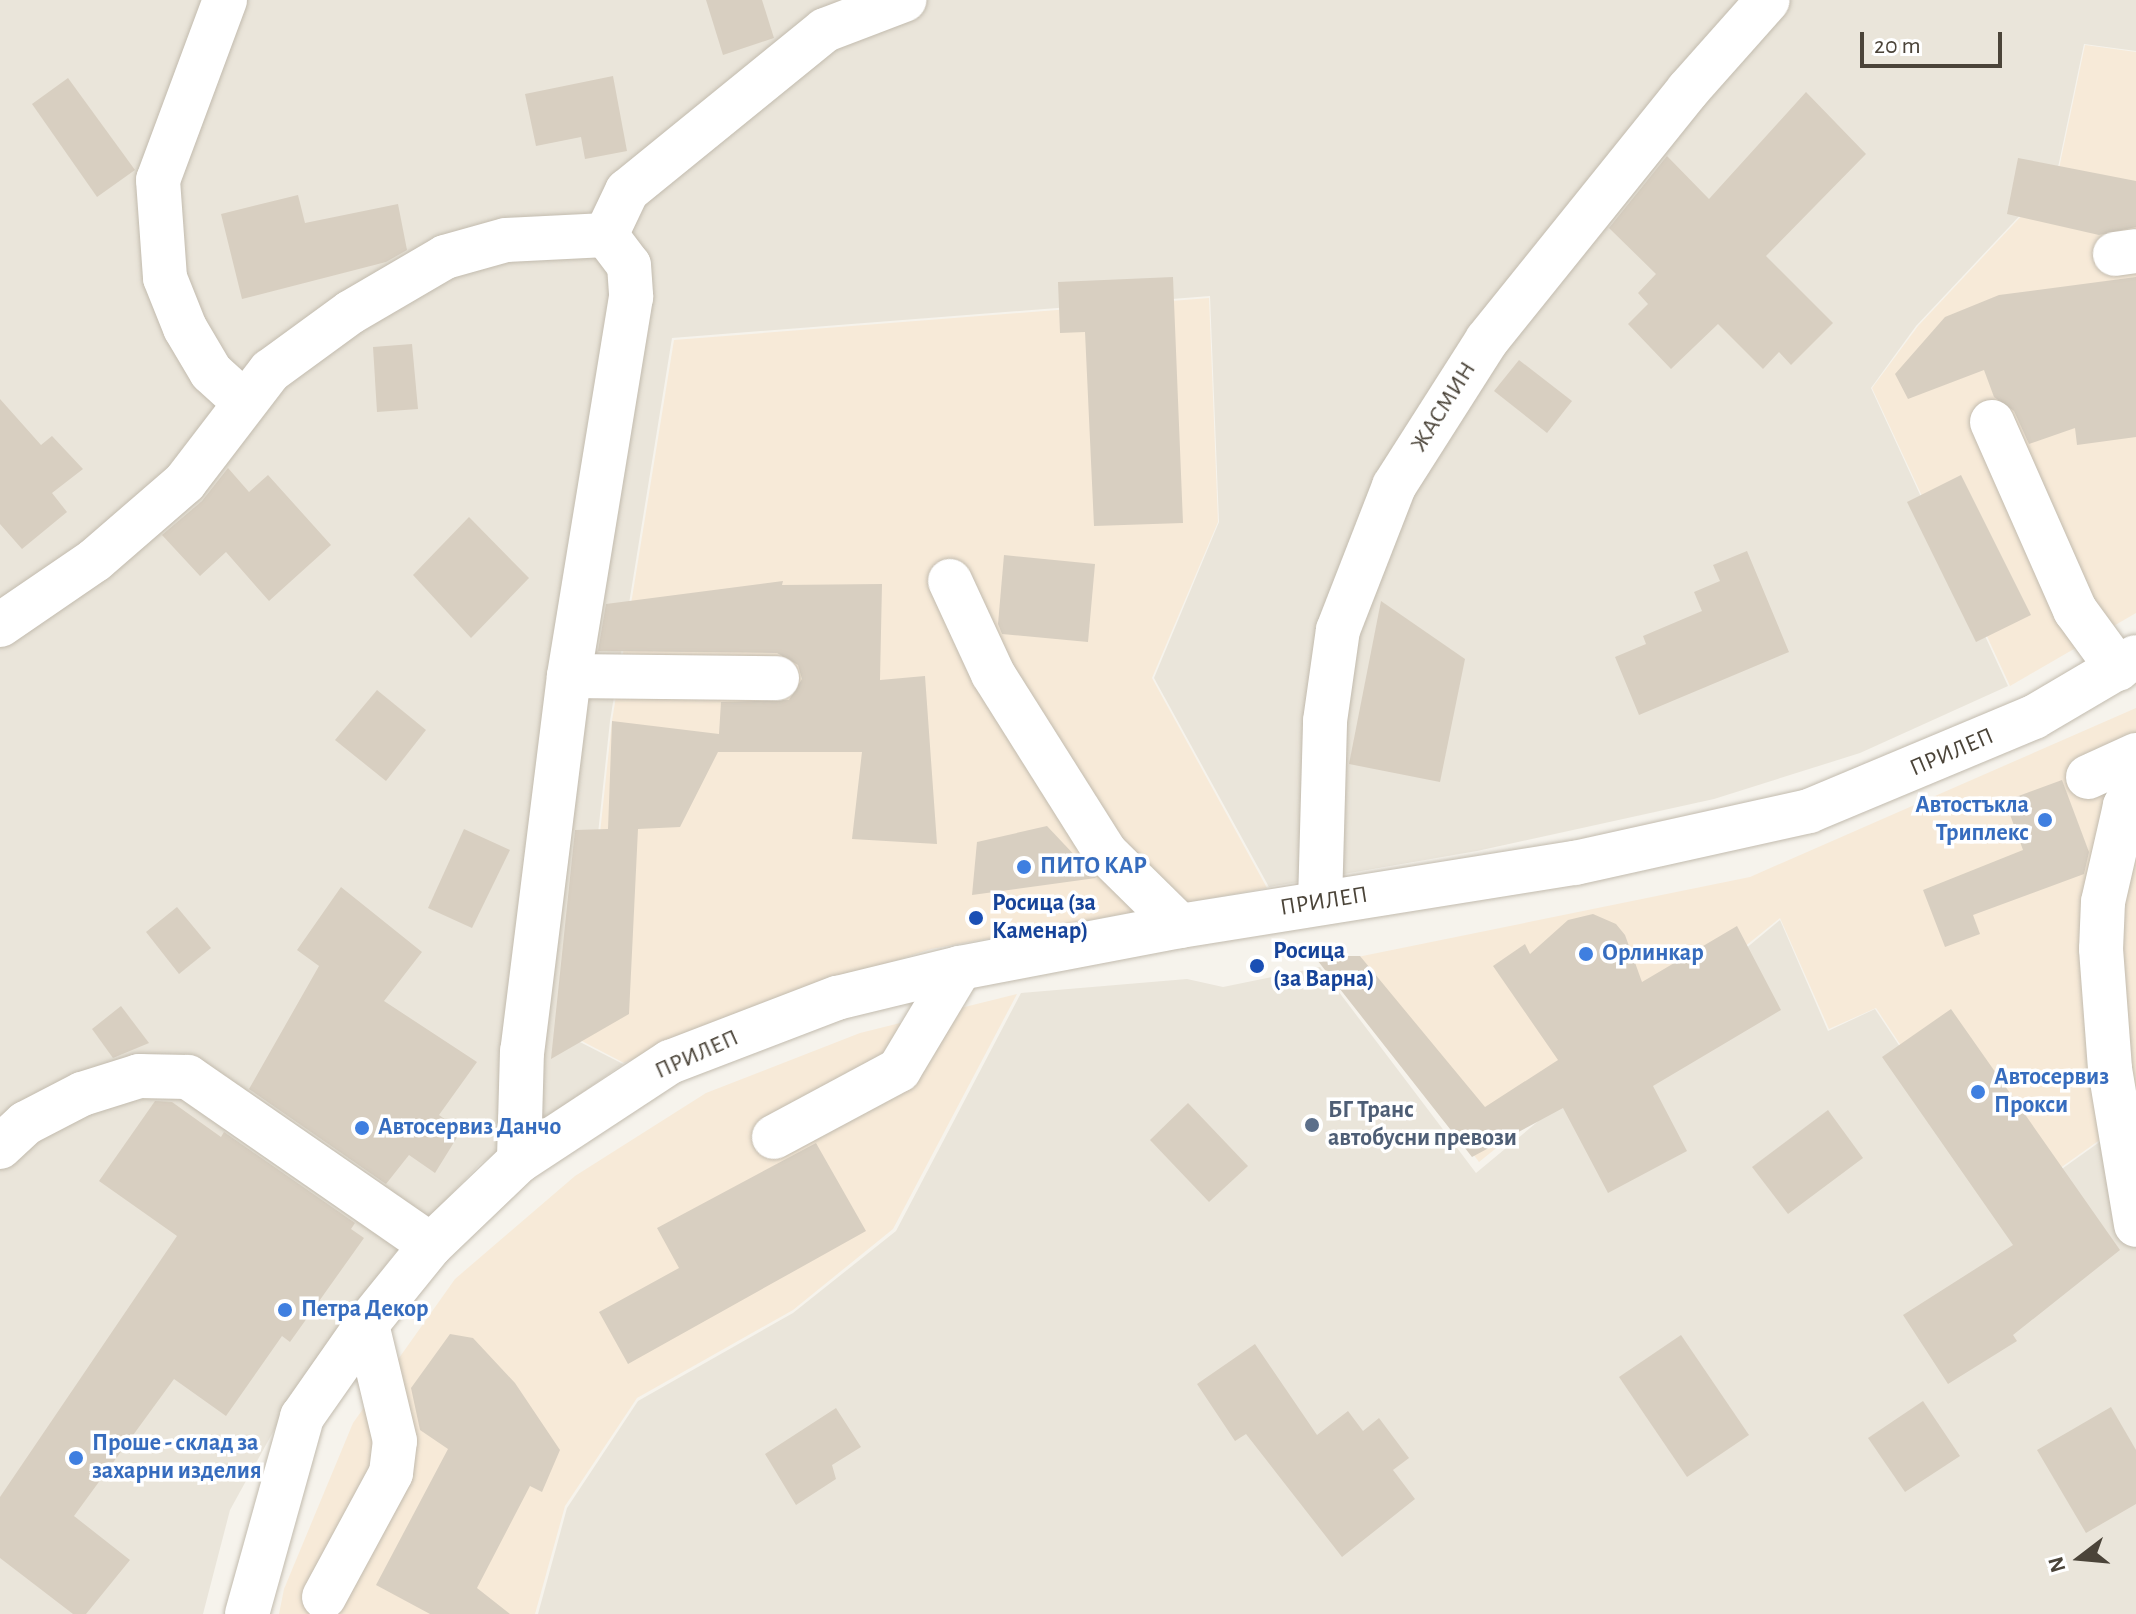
<!DOCTYPE html>
<meta charset="utf-8">
<style>
body{margin:0}
#map{position:relative;width:2136px;height:1614px;overflow:hidden;background:#f6f3ec;font-family:"Alegreya Sans",sans-serif}
div>[style]{position:absolute}
.residential>*{inset:0;background:#eae5da}
.commercial>*{inset:0;background:#f7ead8}
.building>*{inset:0;background:#d8cfc1}
.roads{filter:drop-shadow(0 0 2px #c2bbae) drop-shadow(0 0 2px #c2bbae)}
.minor>*{height:44px;margin:-22px;padding:0 22px;transform-origin:22px;border-radius:22px;background:#fff}
.dots>*{width:22px;height:22px;translate:-50% -50%;box-sizing:border-box;border:4px solid #fff;border-radius:50%}
span{translate:-50% -50%;white-space:nowrap;text-align:center;line-height:1.15;-webkit-text-stroke:7px #fff;paint-order:stroke}
.street-label{font-size:24px;color:#4b4439}
.shop-label{font-size:24px;color:#366cbe;font-weight:700}
.right{translate:-100% -50%;text-align:right}
.left{translate:0 -50%;text-align:left}
.transit-label{font-size:24px;color:#164399;font-weight:700}
.service-label{font-size:24px;color:#4e5e75;font-weight:700}
.north{position:absolute;left:2040px;top:1518px;width:80px;height:80px;-webkit-text-stroke:6px #fff;paint-order:stroke;rotate:254deg;font-size:22px;font-weight:700;line-height:32px;text-align:center;color:#4b4439}
.north::after{content:'';display:block;margin:auto;width:28px;height:36px;background:#4b4439;clip-path:polygon(50% 0,100% 100%,50% 72%,0 100%)}
.scale{position:absolute;left:1860px;top:32px;width:142px;height:36px;box-sizing:border-box;border:4px solid #4b4439;border-top:0;padding-left:10px;font-size:24px;line-height:28px;white-space:nowrap;color:#4b4439;-webkit-text-stroke:6px #fff;paint-order:stroke}
</style>
<div id="map">
<div class="residential">
<div style="clip-path:polygon(0 0,2136px 0,2136px 51px,2084px 44px,2056px 177px,1916px 326px,1871px 388px,2008px 686px,1860px 753px,1714px 799px,1477px 851px,1269px 887px,1154px 678px,1219px 522px,1210px 296px,672px 338px,610px 721px,576px 1040px,623px 1064px,480px 1164px,394px 1254px,305px 1374px,230px 1510px,203px 1614px,0 1614px)"></div>
<div style="clip-path:polygon(1780px 920px,1828px 1031px,1875px 1009px,2007px 1208px,2136px 1116px,2136px 1614px,538px 1614px,567px 1508px,638px 1401px,793px 1313px,896px 1231px,1021px 993px,1187px 979px,1223px 987px,1320px 967px,1476px 1173px)"></div>
</div>
<div class="commercial">
<div style="clip-path:polygon(2085px 45px,2136px 52px,2136px 613px,2010px 686px,1872px 388px,1918px 326px,2057px 178px)"></div>
<div style="clip-path:polygon(1209px 298px,1218px 522px,1152px 678px,1267px 888px,931px 949px,773px 1001px,624px 1063px,578px 1039px,612px 721px,674px 340px)"></div>
<div style="clip-path:polygon(2136px 708px,2136px 1114px,2007px 1206px,1876px 1008px,1829px 1029px,1780px 918px,1479px 1162px,1328px 963px,1750px 877px)"></div>
<div style="clip-path:polygon(1017px 994px,893px 1229px,793px 1310px,637px 1398px,565px 1506px,535px 1614px,279px 1614px,284px 1589px,353px 1423px,455px 1279px,575px 1176px,706px 1093px,860px 1033px)"></div>
</div>
<div class="building">
<div style="clip-path:polygon(706px 0,762px 0,774px 38px,723px 55px)"></div>
<div style="clip-path:polygon(613px 76px,627px 151px,585px 159px,581px 137px,536px 146px,525px 94px)"></div>
<div style="clip-path:polygon(68px 78px,135px 170px,97px 197px,32px 104px)"></div>
<div style="clip-path:polygon(1806px 92px,1866px 154px,1766px 256px,1833px 323px,1791px 365px,1779px 352px,1763px 369px,1718px 324px,1671px 369px,1628px 324px,1648px 304px,1638px 293px,1656px 274px,1609px 228px,1667px 156px,1709px 199px)"></div>
<div style="clip-path:polygon(2018px 158px,2136px 181px,2136px 227px,2099px 235px,2007px 214px)"></div>
<div style="clip-path:polygon(298px 195px,305px 223px,398px 204px,407px 250px,386px 262px,242px 299px,221px 214px)"></div>
<div style="clip-path:polygon(1173px 277px,1183px 523px,1094px 526px,1085px 332px,1060px 333px,1058px 282px)"></div>
<div style="clip-path:polygon(2136px 277px,2136px 437px,2077px 445px,2075px 428px,2029px 444px,2014px 411px,1994px 397px,1984px 370px,1908px 399px,1895px 374px,1945px 317px,1999px 295px)"></div>
<div style="clip-path:polygon(412px 344px,418px 409px,377px 412px,373px 347px)"></div>
<div style="clip-path:polygon(1519px 360px,1572px 401px,1547px 433px,1494px 391px)"></div>
<div style="clip-path:polygon(0 399px,41px 445px,52px 436px,83px 469px,52px 493px,67px 512px,22px 549px,0 524px)"></div>
<div style="clip-path:polygon(228px 468px,249px 492px,268px 475px,331px 545px,269px 601px,226px 552px,200px 576px,162px 535px,202px 501px)"></div>
<div style="clip-path:polygon(1961px 475px,2031px 615px,1976px 642px,1907px 502px)"></div>
<div style="clip-path:polygon(469px 517px,529px 578px,471px 638px,413px 575px)"></div>
<div style="clip-path:polygon(1747px 551px,1789px 652px,1639px 715px,1615px 657px,1646px 644px,1643px 636px,1702px 611px,1694px 592px,1720px 581px,1713px 565px)"></div>
<div style="clip-path:polygon(1004px 555px,1095px 564px,1088px 642px,1002px 634px,998px 624px)"></div>
<div style="clip-path:polygon(783px 581px,782px 585px,882px 584px,880px 680px,925px 676px,937px 844px,852px 839px,862px 752px,718px 752px,680px 827px,638px 829px,629px 1014px,551px 1059px,575px 830px,608px 829px,612px 721px,719px 734px,721px 702px,789px 700px,802px 679px,798px 665px,777px 653px,598px 651px,606px 604px)"></div>
<div style="clip-path:polygon(1381px 601px,1465px 659px,1440px 782px,1349px 764px)"></div>
<div style="clip-path:polygon(377px 690px,426px 730px,386px 781px,335px 740px)"></div>
<div style="clip-path:polygon(2062px 780px,2089px 852px,2084px 874px,1973px 915px,1980px 934px,1945px 947px,1923px 890px,2023px 850px,2005px 801px)"></div>
<div style="clip-path:polygon(1047px 826px,1096px 878px,972px 895px,977px 842px)"></div>
<div style="clip-path:polygon(464px 829px,510px 850px,472px 928px,428px 908px)"></div>
<div style="clip-path:polygon(341px 887px,422px 952px,384px 1001px,477px 1062px,439px 1115px,461px 1131px,435px 1173px,409px 1155px,386px 1184px,249px 1089px,319px 966px,297px 950px)"></div>
<div style="clip-path:polygon(177px 907px,211px 948px,179px 974px,146px 932px)"></div>
<div style="clip-path:polygon(1593px 914px,1616px 924px,1625px 935px,1642px 982px,1737px 926px,1781px 1010px,1653px 1086px,1687px 1151px,1608px 1193px,1563px 1108px,1472px 1157px,1314px 956px,1360px 956px,1485px 1107px,1558px 1060px,1493px 966px,1525px 944px,1530px 954px,1568px 920px)"></div>
<div style="clip-path:polygon(121px 1006px,149px 1043px,113px 1058px,92px 1029px)"></div>
<div style="clip-path:polygon(1951px 1009px,2120px 1250px,2013px 1335px,2017px 1341px,1948px 1384px,1903px 1315px,2013px 1245px,1882px 1057px)"></div>
<div style="clip-path:polygon(155px 1101px,172px 1102px,221px 1137px,224px 1132px,355px 1223px,351px 1229px,364px 1238px,290px 1342px,282px 1336px,226px 1416px,174px 1379px,74px 1516px,130px 1560px,86px 1614px,73px 1614px,0 1558px,0 1497px,177px 1236px,99px 1181px)"></div>
<div style="clip-path:polygon(1188px 1103px,1248px 1166px,1209px 1202px,1150px 1140px)"></div>
<div style="clip-path:polygon(1828px 1110px,1863px 1158px,1788px 1214px,1752px 1167px)"></div>
<div style="clip-path:polygon(816px 1143px,866px 1231px,628px 1364px,599px 1312px,679px 1268px,657px 1228px)"></div>
<div style="clip-path:polygon(450px 1334px,473px 1338px,515px 1383px,560px 1450px,542px 1492px,530px 1486px,477px 1588px,510px 1614px,430px 1614px,376px 1585px,448px 1449px,420px 1430px,411px 1388px)"></div>
<div style="clip-path:polygon(1681px 1335px,1749px 1435px,1687px 1477px,1619px 1377px)"></div>
<div style="clip-path:polygon(1255px 1344px,1317px 1435px,1348px 1411px,1363px 1431px,1379px 1418px,1409px 1458px,1393px 1470px,1415px 1499px,1342px 1557px,1246px 1434px,1235px 1441px,1197px 1384px)"></div>
<div style="clip-path:polygon(1923px 1401px,1960px 1456px,1905px 1492px,1868px 1438px)"></div>
<div style="clip-path:polygon(2111px 1407px,2136px 1450px,2136px 1504px,2086px 1533px,2037px 1450px)"></div>
<div style="clip-path:polygon(836px 1408px,861px 1447px,832px 1465px,836px 1479px,796px 1505px,765px 1454px)"></div>
</div>
<div class="roads">
<div class="minor">
<div style="left:225px;top:0;width:192px;rotate:110.4deg"></div>
<div style="left:158px;top:180px;width:98px;rotate:85.9deg"></div>
<div style="left:165px;top:278px;width:54px;rotate:68.2deg"></div>
<div style="left:185px;top:328px;width:51px;rotate:59.4deg"></div>
<div style="left:211px;top:372px;width:45px;rotate:42.3deg"></div>
<div style="left:606px;top:235px;width:49px;rotate:-64.5deg"></div>
<div style="left:627px;top:191px;width:255px;rotate:-39.1deg"></div>
<div style="left:825px;top:30px;width:85px;rotate:-20.8deg"></div>
<div style="left:2115px;top:254px;width:21px;rotate:-8deg"></div>
<div style="left:1992px;top:422px;width:206px;rotate:66.2deg"></div>
<div style="left:2075px;top:610px;width:73px;rotate:53.9deg"></div>
<div style="left:950px;top:581px;width:102px;rotate:65.2deg"></div>
<div style="left:993px;top:674px;width:210px;rotate:57.8deg"></div>
<div style="left:1105px;top:852px;width:105px;rotate:44.6deg"></div>
<div style="left:0;top:625px;width:115px;rotate:-34.4deg"></div>
<div style="left:95px;top:560px;width:119px;rotate:-40.9deg"></div>
<div style="left:185px;top:482px;width:140px;rotate:-52.6deg"></div>
<div style="left:270px;top:371px;width:100px;rotate:-36.1deg"></div>
<div style="left:351px;top:312px;width:109px;rotate:-30.3deg"></div>
<div style="left:445px;top:257px;width:63px;rotate:-15.6deg"></div>
<div style="left:506px;top:240px;width:100px;rotate:-2.9deg"></div>
<div style="left:606px;top:235px;width:38px;rotate:53deg"></div>
<div style="left:629px;top:265px;width:32px;rotate:86deg"></div>
<div style="left:631px;top:297px;width:384px;rotate:99.3deg"></div>
<div style="left:569px;top:676px;width:378px;rotate:97.1deg"></div>
<div style="left:522px;top:1051px;width:110px;rotate:91.6deg"></div>
<div style="left:569px;top:676px;width:208px;rotate:0.6deg"></div>
<div style="left:2088px;top:777px;width:53px;rotate:-24.6deg"></div>
<div style="left:2136px;top:785px;width:24px;rotate:118deg"></div>
<div style="left:2125px;top:806px;width:98px;rotate:102.9deg"></div>
<div style="left:2103px;top:902px;width:47px;rotate:92.4deg"></div>
<div style="left:2101px;top:949px;width:120px;rotate:85.7deg"></div>
<div style="left:2110px;top:1069px;width:158px;rotate:80.5deg"></div>
<div style="left:1320px;top:903px;width:182px;rotate:-88.4deg"></div>
<div style="left:1325px;top:721px;width:92px;rotate:-81.9deg"></div>
<div style="left:1338px;top:630px;width:155px;rotate:-68.7deg"></div>
<div style="left:1394px;top:486px;width:173px;rotate:-57.5deg"></div>
<div style="left:1487px;top:340px;width:321px;rotate:-51.2deg"></div>
<div style="left:1688px;top:90px;width:120px;rotate:-48.4deg"></div>
<div style="left:774px;top:1137px;width:142px;rotate:-28.2deg"></div>
<div style="left:899px;top:1070px;width:119px;rotate:-59.1deg"></div>
<div style="left:0;top:1147px;width:35px;rotate:-43deg"></div>
<div style="left:26px;top:1123px;width:63px;rotate:-27.4deg"></div>
<div style="left:82px;top:1094px;width:60px;rotate:-17.5deg"></div>
<div style="left:139px;top:1076px;width:49px;rotate:1.2deg"></div>
<div style="left:188px;top:1077px;width:295px;rotate:34.7deg"></div>
<div style="left:324px;top:1597px;width:141px;rotate:-61.6deg"></div>
<div style="left:391px;top:1473px;width:32px;rotate:-83deg"></div>
<div style="left:395px;top:1441px;width:120px;rotate:-103.5deg"></div>
<div style="left:247px;top:1614px;width:205px;rotate:-74.4deg"></div>
<div style="left:302px;top:1417px;width:113px;rotate:-55deg"></div>
<div style="left:367px;top:1324px;width:102px;rotate:-51deg"></div>
<div style="left:431px;top:1245px;width:122px;rotate:-43.7deg"></div>
<div style="left:519px;top:1161px;width:181px;rotate:-33.3deg"></div>
<div style="left:670px;top:1062px;width:179px;rotate:-21deg"></div>
<div style="left:837px;top:998px;width:127px;rotate:-13.7deg"></div>
<div style="left:960px;top:968px;width:224px;rotate:-10.8deg"></div>
<div style="left:1180px;top:926px;width:400px;rotate:-9.1deg"></div>
<div style="left:1575px;top:863px;width:240px;rotate:-12.5deg"></div>
<div style="left:1809px;top:811px;width:244px;rotate:-22.7deg"></div>
<div style="left:2034px;top:717px;width:118px;rotate:-30.5deg"></div>
</div>
</div>
<div class="dots">
<div style="left:2045px;top:820px;background:#3f7fe0"></div>
<div style="left:1024px;top:867px;background:#3f7fe0"></div>
<div style="left:976px;top:918px;background:#1a4fb4"></div>
<div style="left:1586px;top:954px;background:#3f7fe0"></div>
<div style="left:1257px;top:966px;background:#1a4fb4"></div>
<div style="left:1978px;top:1092px;background:#3f7fe0"></div>
<div style="left:1312px;top:1125px;background:#5c6f8a"></div>
<div style="left:362px;top:1128px;background:#3f7fe0"></div>
<div style="left:285px;top:1310px;background:#3f7fe0"></div>
<div style="left:76px;top:1458px;background:#3f7fe0"></div>
</div>
<div class="street-label">
<span style="left:1444px;top:407px;rotate:-58deg">ЖАСМИН</span>
<span style="left:1952px;top:753px;rotate:-23deg">ПРИЛЕП</span>
<span style="left:1324px;top:902px;rotate:-9deg">ПРИЛЕП</span>
<span style="left:697px;top:1055px;rotate:-24deg">ПРИЛЕП</span>
</div>
<div class="shop-label">
<span class="right" style="left:2029px;top:820px">Автостъкла<br>Триплекс</span>
<span class="left" style="left:1040px;top:867px">ПИТО КАР</span>
<span class="left" style="left:1602px;top:954px">Орлинкар</span>
<span class="left" style="left:1994px;top:1092px">Автосервиз<br>Прокси</span>
<span class="left" style="left:378px;top:1128px">Автосервиз Данчо</span>
<span class="left" style="left:301px;top:1310px">Петра Декор</span>
<span class="left" style="left:92px;top:1458px">Проше - склад за<br>захарни изделия</span>
</div>
<div class="transit-label">
<span class="left" style="left:992px;top:918px">Росица (за<br>Каменар)</span>
<span class="left" style="left:1273px;top:966px">Росица<br>(за Варна)</span>
</div>
<div class="service-label">
<span class="left" style="left:1328px;top:1125px">БГ Транс<br>автобусни превози</span>
</div>
<div class="north">N</div>
<div class="scale">20 m</div>
</div>
